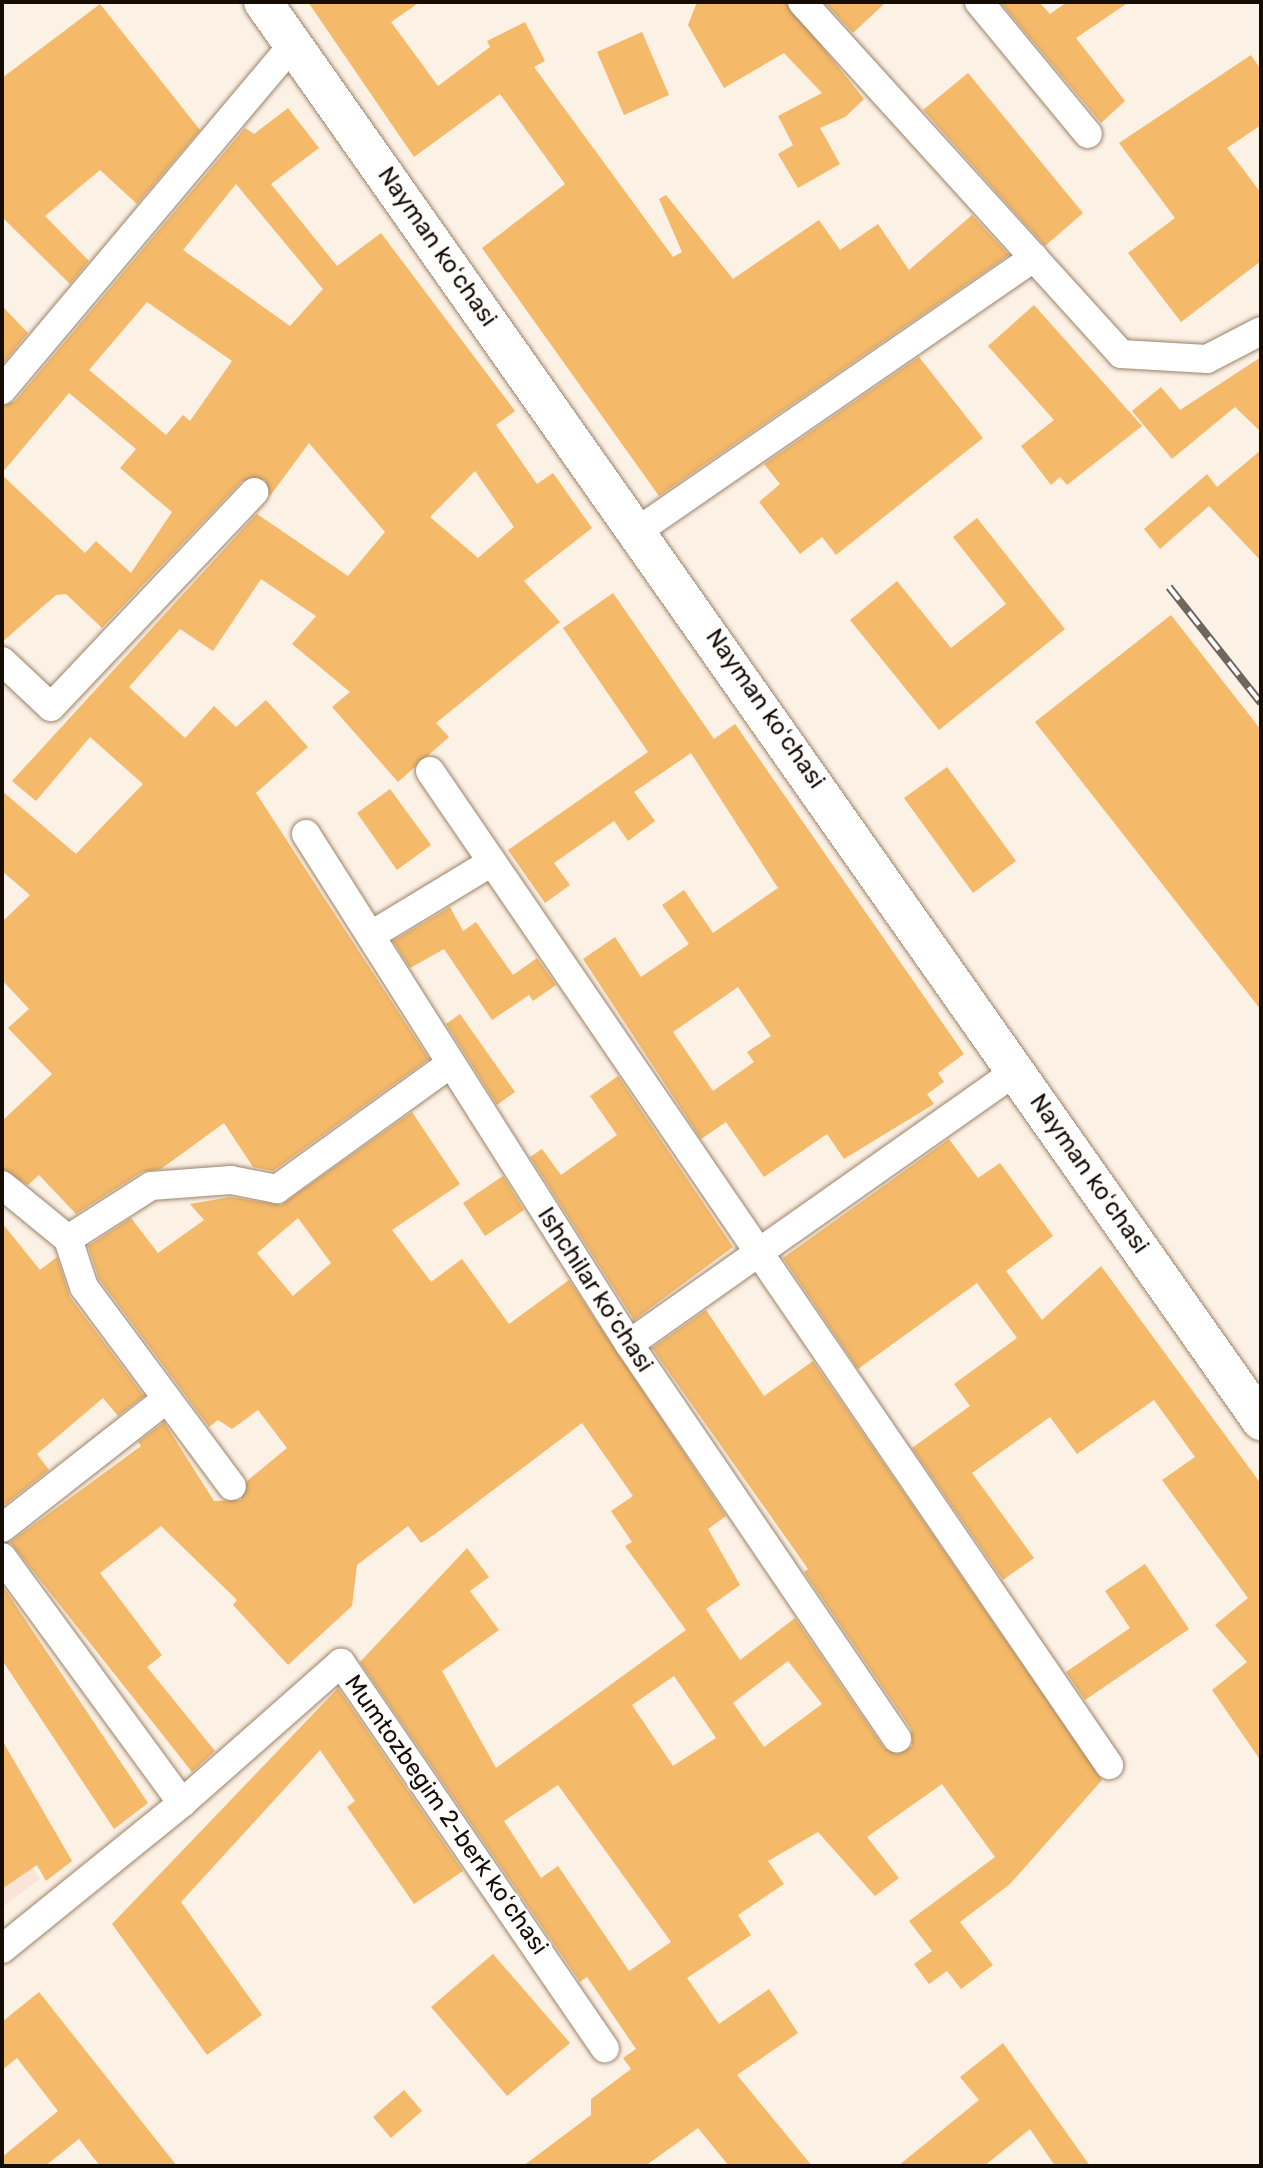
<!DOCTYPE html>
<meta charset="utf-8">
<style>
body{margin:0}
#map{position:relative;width:1263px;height:2168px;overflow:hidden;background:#fcf1e5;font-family:Rubik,sans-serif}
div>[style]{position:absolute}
.commercial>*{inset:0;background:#fae4d7}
.building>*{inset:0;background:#f4b969}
.roads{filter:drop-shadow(0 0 2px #9c8368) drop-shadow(0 0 2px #9c8368)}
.minor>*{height:28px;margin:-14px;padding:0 14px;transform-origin:14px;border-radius:14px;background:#fff}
.secondary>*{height:38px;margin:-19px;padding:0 19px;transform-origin:19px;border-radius:19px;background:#fff}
.rail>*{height:8px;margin-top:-4px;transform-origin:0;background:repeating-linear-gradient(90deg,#fff 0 16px,#6f665c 0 32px);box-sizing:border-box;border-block:2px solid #6f665c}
span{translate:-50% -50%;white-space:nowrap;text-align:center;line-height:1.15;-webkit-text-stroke:5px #fff;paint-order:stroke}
.street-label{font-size:24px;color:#150c04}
.frame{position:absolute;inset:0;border:4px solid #150c04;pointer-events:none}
</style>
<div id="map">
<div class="commercial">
<div style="clip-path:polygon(2px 1827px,40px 1879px,2px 1907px)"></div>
</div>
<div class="building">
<div style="clip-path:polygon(308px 2px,420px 2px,391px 22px,438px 86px,490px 47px,487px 41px,525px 22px,545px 61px,534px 67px,673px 257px,682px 252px,659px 199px,666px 195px,733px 279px,819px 220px,840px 250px,878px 224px,909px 270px,972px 215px,1009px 255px,659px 496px,482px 248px,565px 184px,500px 94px,414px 157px)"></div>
<div style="clip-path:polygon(697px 2px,786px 2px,864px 99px,845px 117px,820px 128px,840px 164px,798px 188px,778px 154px,793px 145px,778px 116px,822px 93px,784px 53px,724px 88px,688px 25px)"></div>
<div style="clip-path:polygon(824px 2px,886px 2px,853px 33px)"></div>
<div style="clip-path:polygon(1000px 2px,1039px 2px,1050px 14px,1067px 2px,1129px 2px,1076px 38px,1125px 101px,1101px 123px)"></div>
<div style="clip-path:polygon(100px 4px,200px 130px,137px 204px,100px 170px,45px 216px,89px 261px,70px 284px,2px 217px,2px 78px)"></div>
<div style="clip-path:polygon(642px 32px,669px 95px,624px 115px,597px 52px)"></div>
<div style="clip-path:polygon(1251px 55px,1261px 70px,1261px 125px,1227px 148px,1261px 193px,1261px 261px,1181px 322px,1128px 253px,1175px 218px,1119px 143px)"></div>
<div style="clip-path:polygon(968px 73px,1083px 213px,1045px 246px,923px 110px)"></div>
<div style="clip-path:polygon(evenodd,288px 108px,319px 148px,271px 184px,337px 266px,381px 233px,515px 411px,496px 425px,537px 484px,553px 473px,592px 528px,524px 581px,560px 622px,436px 723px,449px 737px,398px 782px,332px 707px,350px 692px,292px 644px,316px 616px,261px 579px,213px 651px,180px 629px,129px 687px,185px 738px,214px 706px,236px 727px,266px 700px,308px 747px,256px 793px,429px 1059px,273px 1171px,253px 1167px,224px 1123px,161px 1169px,142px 1172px,76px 1214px,39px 1175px,28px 1185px,2px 1169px,2px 1121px,52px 1074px,8px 1028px,29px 1009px,2px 980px,2px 922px,30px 895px,2px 871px,2px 791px,76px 854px,143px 784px,90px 737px,36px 801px,12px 781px,261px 509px,257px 514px,348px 576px,385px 532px,309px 443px,270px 496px,265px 480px,242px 481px,102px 628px,66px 594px,56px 595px,2px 642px,2px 475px,85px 553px,96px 541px,131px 573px,172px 512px,120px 468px,136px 449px,69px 393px,2px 473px,2px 406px,15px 401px,245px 128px,254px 134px,288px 108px,236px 184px,323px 289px,290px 326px,183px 250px,236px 184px,288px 108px,147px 302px,232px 361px,190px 421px,183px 415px,166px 435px,89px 370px,147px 302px,288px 108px,475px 471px,514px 527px,478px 558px,430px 517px,475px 471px)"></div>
<div style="clip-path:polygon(1034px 305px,1142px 426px,1067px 485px,1060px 477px,1051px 485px,1021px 446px,1054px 420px,988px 346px)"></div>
<div style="clip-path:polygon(2px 306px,28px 333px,2px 365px)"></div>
<div style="clip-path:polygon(919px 357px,983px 438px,836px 555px,822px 537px,800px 554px,759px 502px,780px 484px,764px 464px)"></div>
<div style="clip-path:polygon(1261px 357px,1261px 432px,1235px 407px,1172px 459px,1132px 411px,1161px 387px,1180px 410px)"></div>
<div style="clip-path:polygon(1261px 450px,1261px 561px,1209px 506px,1160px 549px,1144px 529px,1207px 474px,1217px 487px)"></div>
<div style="clip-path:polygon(977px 518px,1065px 629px,939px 730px,850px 620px,897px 581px,951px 648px,1006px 604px,953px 537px)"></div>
<div style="clip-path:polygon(evenodd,613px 593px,714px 739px,735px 724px,964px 1054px,938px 1073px,944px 1082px,927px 1094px,934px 1104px,844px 1159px,827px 1134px,764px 1177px,726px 1122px,701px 1139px,583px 959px,615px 937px,641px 977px,689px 944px,662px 905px,684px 890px,713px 933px,778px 888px,691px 753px,634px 792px,655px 821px,628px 841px,614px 821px,554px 863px,570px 885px,545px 903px,508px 850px,648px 752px,563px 628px,613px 593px,738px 987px,771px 1036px,747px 1052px,754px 1062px,713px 1091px,673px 1032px,738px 987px)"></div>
<div style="clip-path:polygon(1171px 615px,1261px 730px,1261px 1010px,1035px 722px)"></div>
<div style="clip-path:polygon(947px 767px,1016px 861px,973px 893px,904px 798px)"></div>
<div style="clip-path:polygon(390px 789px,431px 845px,397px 870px,357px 813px)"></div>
<div style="clip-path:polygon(450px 907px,463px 931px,476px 922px,513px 975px,537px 958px,556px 985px,533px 1001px,529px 995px,492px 1020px,444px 949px,410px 968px,393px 941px)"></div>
<div style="clip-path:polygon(460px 1014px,515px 1092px,497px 1105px,446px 1024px)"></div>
<div style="clip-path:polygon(618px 1076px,733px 1247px,634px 1320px,530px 1157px,542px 1149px,561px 1175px,617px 1135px,590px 1096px)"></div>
<div style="clip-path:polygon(evenodd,412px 1112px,460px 1184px,392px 1230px,431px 1282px,462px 1259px,509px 1324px,569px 1280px,726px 1516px,708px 1529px,740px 1585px,706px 1609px,740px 1660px,795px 1618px,884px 1748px,899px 1754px,912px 1746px,911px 1729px,804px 1572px,808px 1569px,652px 1348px,706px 1310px,764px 1396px,813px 1361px,1102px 1780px,1010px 1884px,960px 1922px,993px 1965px,961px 1989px,947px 1971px,929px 1984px,914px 1964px,932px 1951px,909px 1921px,995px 1857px,942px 1784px,867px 1837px,899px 1878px,875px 1896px,818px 1832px,768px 1861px,784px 1884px,738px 1915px,751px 1935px,687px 1978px,719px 2024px,769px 1989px,798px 2033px,737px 2075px,812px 2166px,729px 2166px,698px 2128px,645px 2166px,523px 2166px,591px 2115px,591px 2099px,631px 2069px,623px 2058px,636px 2049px,587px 1977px,580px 1982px,360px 1662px,467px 1548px,489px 1577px,470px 1591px,499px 1630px,442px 1671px,496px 1768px,686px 1630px,625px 1546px,632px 1542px,611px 1511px,633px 1496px,582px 1423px,435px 1534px,421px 1543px,408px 1526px,357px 1565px,352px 1606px,288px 1665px,233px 1605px,237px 1600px,161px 1526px,100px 1573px,162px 1655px,147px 1667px,215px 1751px,192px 1772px,10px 1542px,141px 1446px,138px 1442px,164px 1422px,214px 1501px,241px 1500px,247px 1481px,287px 1448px,258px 1410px,232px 1429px,218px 1420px,209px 1427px,99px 1279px,88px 1246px,131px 1218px,158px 1253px,204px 1220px,190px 1204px,230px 1197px,281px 1205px,412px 1112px,298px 1218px,331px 1263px,293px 1296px,257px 1253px,298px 1218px,412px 1112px,788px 1661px,822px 1704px,764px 1747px,733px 1703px,788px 1661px,412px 1112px,674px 1676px,716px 1738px,673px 1766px,632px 1705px,674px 1676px,412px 1112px,558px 1785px,671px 1942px,629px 1971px,558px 1866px,541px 1878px,504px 1821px,558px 1785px)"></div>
<div style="clip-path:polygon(949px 1139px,978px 1178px,1000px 1163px,1053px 1236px,1006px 1271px,1042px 1320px,1101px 1266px,1261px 1484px,1261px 1761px,1212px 1690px,1247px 1662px,1215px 1625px,1248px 1598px,1162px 1480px,1195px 1457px,1154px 1400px,1077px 1454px,1050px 1417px,972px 1473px,1034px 1558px,1003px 1580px,912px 1448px,970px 1406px,954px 1384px,1017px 1338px,977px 1283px,858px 1369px,783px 1258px)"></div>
<div style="clip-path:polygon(503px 1176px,524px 1210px,485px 1236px,463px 1203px)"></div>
<div style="clip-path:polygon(2px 1223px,40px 1270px,57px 1257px,70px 1297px,144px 1396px,118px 1416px,103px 1398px,37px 1454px,49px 1470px,2px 1507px)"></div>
<div style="clip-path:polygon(1145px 1564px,1189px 1629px,1085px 1700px,1066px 1672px,1130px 1628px,1105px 1591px)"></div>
<div style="clip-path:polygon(2px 1585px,148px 1803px,114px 1829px,2px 1660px)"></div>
<div style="clip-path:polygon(338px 1688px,463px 1871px,414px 1904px,347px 1807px,355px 1801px,320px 1750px,181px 1902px,262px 2015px,207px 2055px,112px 1924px)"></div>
<div style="clip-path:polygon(2px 1740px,72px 1861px,46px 1881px,37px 1865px,2px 1889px)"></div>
<div style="clip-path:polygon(493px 1954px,570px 2043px,507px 2096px,431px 2007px)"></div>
<div style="clip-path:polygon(39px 1992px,177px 2166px,100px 2166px,79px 2139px,45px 2166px,2px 2166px,2px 2157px,58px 2111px,17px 2058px,2px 2070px,2px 2022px)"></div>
<div style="clip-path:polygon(1003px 2043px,1090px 2166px,1055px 2166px,1030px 2129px,984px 2166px,898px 2166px,979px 2100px,960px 2077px)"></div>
<div style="clip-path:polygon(404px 2090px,422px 2111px,391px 2138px,373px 2117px)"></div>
</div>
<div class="roads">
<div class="minor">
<div style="left:802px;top:2px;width:475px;rotate:47.8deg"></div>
<div style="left:1121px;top:354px;width:86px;rotate:3.3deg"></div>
<div style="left:1207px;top:359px;width:61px;rotate:-27.4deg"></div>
<div style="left:979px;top:2px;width:171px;rotate:50.5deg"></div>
<div style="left:2px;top:390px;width:451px;rotate:-49.9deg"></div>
<div style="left:639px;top:530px;width:480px;rotate:-34.6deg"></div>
<div style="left:2px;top:661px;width:67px;rotate:43.2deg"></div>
<div style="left:51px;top:707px;width:296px;rotate:-46.6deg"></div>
<div style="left:430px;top:771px;width:1204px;rotate:55.66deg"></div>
<div style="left:306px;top:834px;width:604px;rotate:57.65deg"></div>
<div style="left:629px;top:1344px;width:477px;rotate:55.8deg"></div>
<div style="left:373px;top:934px;width:139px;rotate:-31.2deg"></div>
<div style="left:2px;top:1185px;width:85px;rotate:39.3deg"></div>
<div style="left:68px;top:1239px;width:98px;rotate:-32.6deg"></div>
<div style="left:151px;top:1186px;width:80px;rotate:-4.3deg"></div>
<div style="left:231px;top:1180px;width:47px;rotate:11.1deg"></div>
<div style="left:277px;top:1189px;width:213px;rotate:-35.8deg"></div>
<div style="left:68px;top:1239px;width:51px;rotate:71.6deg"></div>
<div style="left:84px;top:1287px;width:248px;rotate:53.4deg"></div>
<div style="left:629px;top:1344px;width:475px;rotate:-35.2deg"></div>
<div style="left:2px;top:1528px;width:206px;rotate:-38.1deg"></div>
<div style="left:2px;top:1557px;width:305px;rotate:53.8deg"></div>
<div style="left:182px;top:1803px;width:212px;rotate:-41.4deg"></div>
<div style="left:341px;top:1663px;width:467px;rotate:55.6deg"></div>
<div style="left:2px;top:1949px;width:232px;rotate:-39deg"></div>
</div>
<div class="secondary">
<div style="left:263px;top:2px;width:1735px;rotate:54.88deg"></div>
</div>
</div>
<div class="rail">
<div style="left:1169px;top:587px;width:148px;rotate:51.6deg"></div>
</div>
<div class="street-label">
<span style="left:437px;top:247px;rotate:55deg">Nayman koʻchasi</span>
<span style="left:765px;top:709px;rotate:55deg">Nayman koʻchasi</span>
<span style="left:1089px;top:1174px;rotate:55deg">Nayman koʻchasi</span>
<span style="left:595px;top:1290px;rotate:57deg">Ishchilar koʻchasi</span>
<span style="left:446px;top:1815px;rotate:55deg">Mumtozbegim 2-berk koʻchasi</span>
</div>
<div class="frame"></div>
</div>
